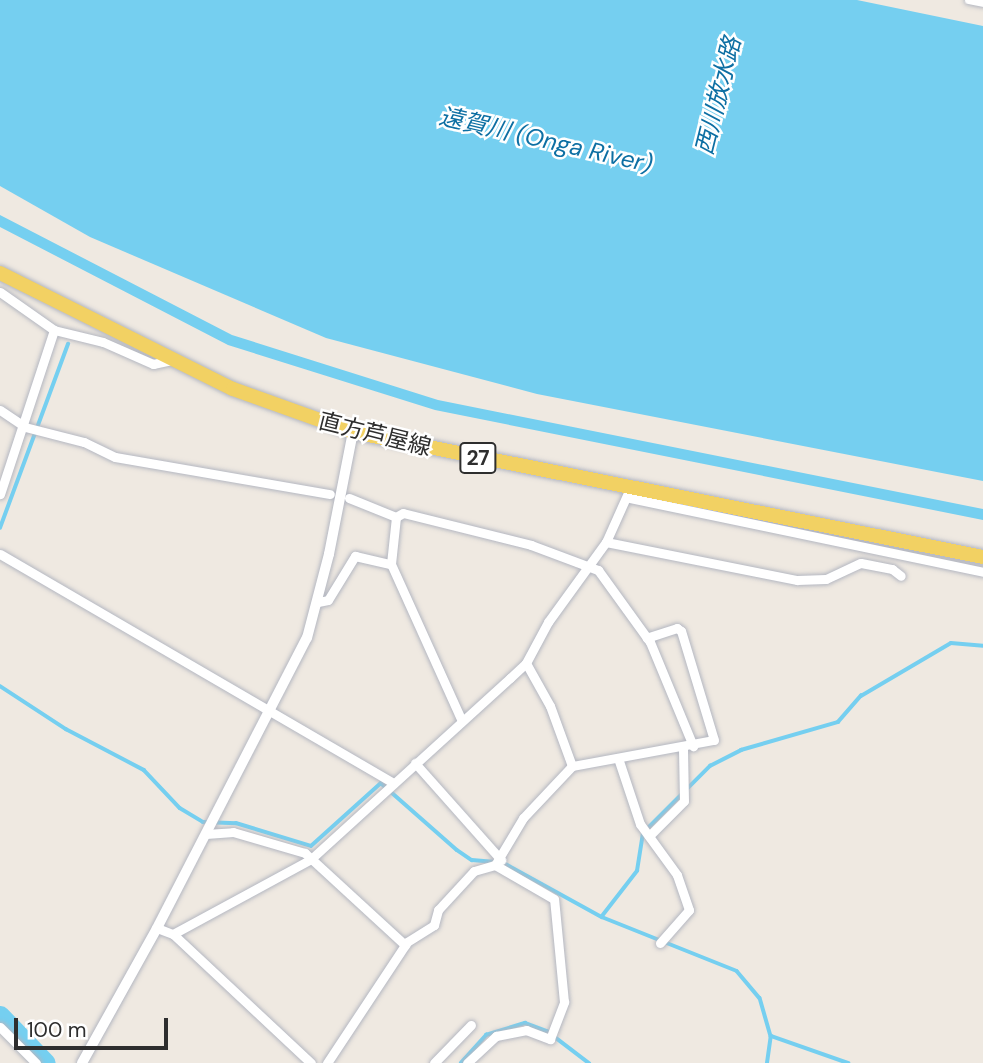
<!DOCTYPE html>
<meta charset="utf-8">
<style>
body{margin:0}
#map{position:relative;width:983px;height:1063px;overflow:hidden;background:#efe9e1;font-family:"DM Sans","Noto Sans JP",sans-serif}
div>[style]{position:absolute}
.water>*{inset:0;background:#75cff0}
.stream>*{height:3.5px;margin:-1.75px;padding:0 1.75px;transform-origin:1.75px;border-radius:1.75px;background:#75cff0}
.river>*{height:19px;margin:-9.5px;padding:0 9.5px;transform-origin:9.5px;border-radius:9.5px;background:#75cff0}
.roads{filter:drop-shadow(0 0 2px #b4b7c1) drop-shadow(0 0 2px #b4b7c1)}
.pedestrian>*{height:7px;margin:-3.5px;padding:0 3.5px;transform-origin:3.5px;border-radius:3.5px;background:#fff}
.minor>*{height:9px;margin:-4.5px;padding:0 4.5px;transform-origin:4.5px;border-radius:4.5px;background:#fff}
.tertiary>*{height:10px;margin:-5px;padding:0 5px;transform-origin:5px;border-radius:5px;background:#fff}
.primary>*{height:14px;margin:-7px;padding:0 7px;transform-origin:7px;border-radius:7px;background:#f2d163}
span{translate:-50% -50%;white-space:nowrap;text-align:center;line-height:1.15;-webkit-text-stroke:5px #fff;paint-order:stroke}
.shield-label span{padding:2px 5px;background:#fff;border:2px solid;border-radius:5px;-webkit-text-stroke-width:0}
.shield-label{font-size:21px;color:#2e2e2e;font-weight:700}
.street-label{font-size:23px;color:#2e2e2e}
.water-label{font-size:24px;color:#0d6fa3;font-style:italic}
.scale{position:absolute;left:14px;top:1018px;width:154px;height:32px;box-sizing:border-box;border:4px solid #2e2e2e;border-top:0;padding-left:9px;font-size:21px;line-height:24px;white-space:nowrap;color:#2e2e2e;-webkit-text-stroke:5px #fff;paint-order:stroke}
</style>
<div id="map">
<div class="water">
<div style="clip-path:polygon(0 0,857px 0,983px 26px,983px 481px,537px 394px,326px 338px,90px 237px,0 186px)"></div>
<div style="clip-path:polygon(0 215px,232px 335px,438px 400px,983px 509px,983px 520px,435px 410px,228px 345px,0 227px)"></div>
</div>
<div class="stream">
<div style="left:0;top:528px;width:196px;rotate:-69.7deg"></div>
<div style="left:0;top:686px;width:79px;rotate:33.1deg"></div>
<div style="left:66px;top:729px;width:88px;rotate:27.7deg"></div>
<div style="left:144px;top:770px;width:52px;rotate:46.5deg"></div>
<div style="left:180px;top:808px;width:27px;rotate:31deg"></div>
<div style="left:203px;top:822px;width:33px;rotate:2deg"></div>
<div style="left:236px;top:823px;width:78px;rotate:17deg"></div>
<div style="left:311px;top:846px;width:94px;rotate:-42deg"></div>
<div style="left:381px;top:783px;width:101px;rotate:41.4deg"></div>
<div style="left:457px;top:850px;width:18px;rotate:34deg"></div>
<div style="left:472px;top:860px;width:23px;rotate:5deg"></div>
<div style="left:502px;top:862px;width:114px;rotate:28.8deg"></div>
<div style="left:602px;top:917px;width:145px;rotate:21.8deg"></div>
<div style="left:737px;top:971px;width:35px;rotate:50deg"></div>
<div style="left:760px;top:998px;width:40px;rotate:74deg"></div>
<div style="left:771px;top:1036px;width:82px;rotate:19.3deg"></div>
<div style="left:602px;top:916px;width:57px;rotate:-52.1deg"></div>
<div style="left:637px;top:871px;width:38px;rotate:-81deg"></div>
<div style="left:643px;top:833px;width:95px;rotate:-45deg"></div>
<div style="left:710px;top:766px;width:35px;rotate:-27deg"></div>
<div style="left:741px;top:750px;width:101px;rotate:-16.1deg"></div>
<div style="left:838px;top:722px;width:35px;rotate:-49deg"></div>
<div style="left:861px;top:696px;width:104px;rotate:-30.5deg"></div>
<div style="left:951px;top:643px;width:32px;rotate:5deg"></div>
<div style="left:461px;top:1063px;width:38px;rotate:-48deg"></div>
<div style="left:486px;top:1035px;width:41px;rotate:-17.1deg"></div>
<div style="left:525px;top:1023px;width:23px;rotate:20deg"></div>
<div style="left:547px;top:1031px;width:53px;rotate:37.3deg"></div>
<div style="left:767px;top:1063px;width:27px;rotate:-82deg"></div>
</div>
<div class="river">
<div style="left:0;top:1015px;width:66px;rotate:46.2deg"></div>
</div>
<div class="roads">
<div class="pedestrian">
<div style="left:968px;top:0;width:15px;rotate:11deg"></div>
</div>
<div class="minor">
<div style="left:0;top:292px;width:66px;rotate:35.1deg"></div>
<div style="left:54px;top:330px;width:173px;rotate:108.2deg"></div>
<div style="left:54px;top:330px;width:50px;rotate:13.8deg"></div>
<div style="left:103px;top:342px;width:55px;rotate:23.7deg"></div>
<div style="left:153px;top:364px;width:19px;rotate:-12deg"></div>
<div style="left:0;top:410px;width:30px;rotate:34deg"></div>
<div style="left:25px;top:427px;width:61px;rotate:14.3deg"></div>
<div style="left:84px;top:442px;width:34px;rotate:26deg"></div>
<div style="left:115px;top:457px;width:218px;rotate:9.8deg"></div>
<div style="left:349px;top:498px;width:51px;rotate:22deg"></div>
<div style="left:396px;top:517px;width:8px;rotate:-30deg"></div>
<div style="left:403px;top:513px;width:132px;rotate:14deg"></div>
<div style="left:531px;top:545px;width:72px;rotate:20.5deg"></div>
<div style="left:598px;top:570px;width:89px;rotate:54.2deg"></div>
<div style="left:650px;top:642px;width:113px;rotate:67.5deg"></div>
<div style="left:630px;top:498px;width:361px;rotate:11.8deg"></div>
<div style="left:396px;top:517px;width:47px;rotate:96.1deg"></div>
<div style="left:391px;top:564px;width:170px;rotate:65.7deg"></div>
<div style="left:606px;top:542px;width:195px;rotate:11.3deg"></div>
<div style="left:797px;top:580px;width:29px;rotate:-2deg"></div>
<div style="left:826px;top:579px;width:38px;rotate:-25deg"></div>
<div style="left:861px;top:563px;width:32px;rotate:11deg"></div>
<div style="left:892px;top:569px;width:11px;rotate:38deg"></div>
<div style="left:0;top:554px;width:455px;rotate:30.2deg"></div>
<div style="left:318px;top:602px;width:10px;rotate:-11deg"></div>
<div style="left:328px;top:600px;width:52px;rotate:-58.5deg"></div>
<div style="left:355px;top:556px;width:37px;rotate:13deg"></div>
<div style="left:618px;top:758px;width:70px;rotate:71.6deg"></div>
<div style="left:640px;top:824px;width:63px;rotate:54deg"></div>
<div style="left:677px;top:875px;width:37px;rotate:71deg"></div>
<div style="left:689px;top:910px;width:44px;rotate:131.3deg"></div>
<div style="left:415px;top:763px;width:130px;rotate:48.4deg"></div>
<div style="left:572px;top:766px;width:144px;rotate:-10.4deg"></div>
<div style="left:714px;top:740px;width:114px;rotate:-106.8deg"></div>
<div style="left:681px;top:631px;width:5px;rotate:-143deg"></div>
<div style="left:677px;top:628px;width:32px;rotate:162deg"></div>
<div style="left:206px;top:834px;width:27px;rotate:-4deg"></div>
<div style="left:233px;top:832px;width:75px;rotate:16.3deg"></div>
<div style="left:305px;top:853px;width:136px;rotate:42.6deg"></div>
<div style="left:649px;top:836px;width:49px;rotate:-45deg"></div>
<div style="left:684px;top:801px;width:52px;rotate:-91.1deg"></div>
<div style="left:157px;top:928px;width:17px;rotate:21deg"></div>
<div style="left:173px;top:934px;width:189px;rotate:43.1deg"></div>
<div style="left:173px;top:934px;width:157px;rotate:-28.5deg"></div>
<div style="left:311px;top:859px;width:269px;rotate:-42.3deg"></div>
<div style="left:510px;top:678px;width:22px;rotate:-43deg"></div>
<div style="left:526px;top:663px;width:47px;rotate:-61.8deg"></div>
<div style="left:548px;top:622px;width:99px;rotate:-54.1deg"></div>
<div style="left:606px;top:542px;width:61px;rotate:-65.9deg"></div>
<div style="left:0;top:1027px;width:51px;rotate:45deg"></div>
<div style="left:327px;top:1063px;width:145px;rotate:-56.5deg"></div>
<div style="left:407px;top:942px;width:32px;rotate:-32deg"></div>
<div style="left:434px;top:925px;width:16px;rotate:-75deg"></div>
<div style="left:438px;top:910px;width:53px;rotate:-47.3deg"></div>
<div style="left:474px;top:871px;width:22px;rotate:-16deg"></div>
<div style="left:434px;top:1063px;width:53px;rotate:-45.8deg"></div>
<div style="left:467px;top:1063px;width:40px;rotate:-43deg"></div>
<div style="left:496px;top:1036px;width:31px;rotate:-11deg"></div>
<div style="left:526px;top:1030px;width:26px;rotate:21deg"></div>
<div style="left:550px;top:1039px;width:40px;rotate:-69deg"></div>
<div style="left:564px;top:1002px;width:103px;rotate:-95.5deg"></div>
<div style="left:554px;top:899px;width:68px;rotate:-150deg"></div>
<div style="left:495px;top:865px;width:55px;rotate:-59.2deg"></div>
<div style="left:523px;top:818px;width:71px;rotate:-46.7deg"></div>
<div style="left:572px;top:766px;width:64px;rotate:-110.1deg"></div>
<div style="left:550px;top:706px;width:49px;rotate:-119.2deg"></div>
</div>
<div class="tertiary">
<div style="left:82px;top:1063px;width:154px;rotate:-60.9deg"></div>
<div style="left:157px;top:928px;width:326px;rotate:-62.7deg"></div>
<div style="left:307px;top:638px;width:87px;rotate:-75.3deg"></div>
<div style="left:329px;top:554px;width:124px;rotate:-78.9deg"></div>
</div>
<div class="primary">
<div style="left:0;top:273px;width:260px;rotate:26.5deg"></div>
<div style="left:233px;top:389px;width:127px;rotate:19.7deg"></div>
<div style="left:353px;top:432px;width:642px;rotate:11.22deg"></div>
</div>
</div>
<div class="shield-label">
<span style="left:478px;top:458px">27</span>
</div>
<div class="street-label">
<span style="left:375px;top:434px;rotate:14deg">直方芦屋線</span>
</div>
<div class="water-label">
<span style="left:718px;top:96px;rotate:-76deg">西川放水路</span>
<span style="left:546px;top:140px;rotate:13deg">遠賀川 (Onga River)</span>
</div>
<div class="scale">100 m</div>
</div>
